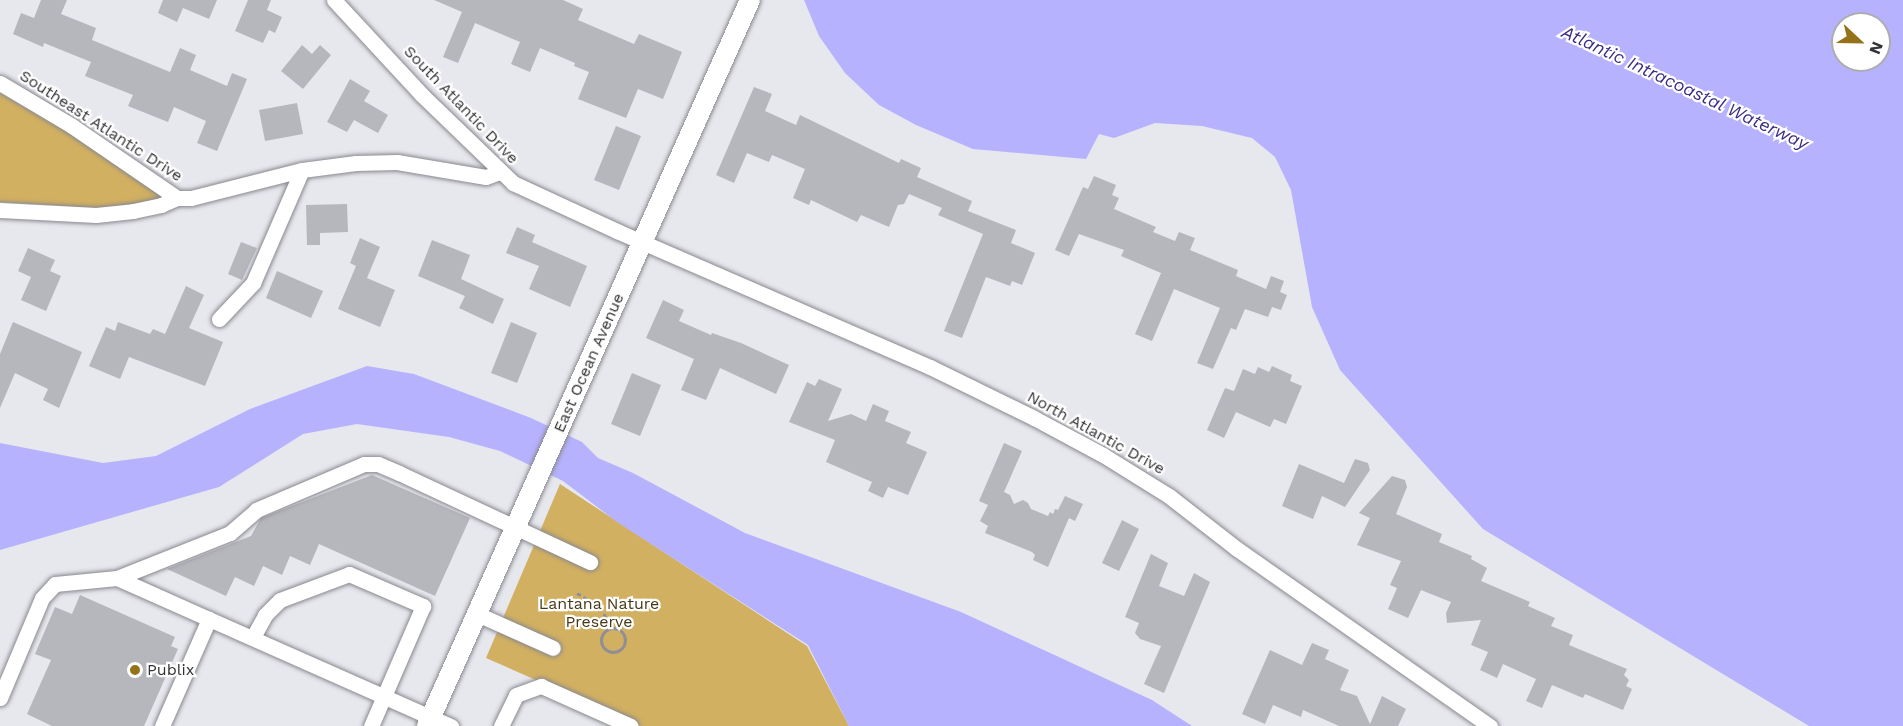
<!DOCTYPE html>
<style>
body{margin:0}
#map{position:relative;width:1903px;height:726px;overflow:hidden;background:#e7e7ee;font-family:"Work Sans",sans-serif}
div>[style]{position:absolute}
.green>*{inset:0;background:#d2b061}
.water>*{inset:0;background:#b6b2fe}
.building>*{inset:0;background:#b6b6bd}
.path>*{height:3px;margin-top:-1.5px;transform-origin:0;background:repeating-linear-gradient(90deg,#8f8f94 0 4.5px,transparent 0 7.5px)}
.path>.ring{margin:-1.5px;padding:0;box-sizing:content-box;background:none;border:3px solid #8f8f94;border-radius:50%}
.roads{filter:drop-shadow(0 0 2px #88888e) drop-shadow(0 0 2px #88888e)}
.minor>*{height:15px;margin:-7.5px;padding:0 7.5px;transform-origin:7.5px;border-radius:7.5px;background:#fff}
.major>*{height:20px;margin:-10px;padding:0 10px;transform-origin:10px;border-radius:10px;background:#fff}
.dots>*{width:16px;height:16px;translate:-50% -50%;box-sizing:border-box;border:3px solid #fff;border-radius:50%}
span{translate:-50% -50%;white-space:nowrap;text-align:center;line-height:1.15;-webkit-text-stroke:4.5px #fff;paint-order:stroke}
.street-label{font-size:16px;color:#333336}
.park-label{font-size:16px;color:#473816}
.poi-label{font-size:16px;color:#333336}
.left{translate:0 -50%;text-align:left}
.water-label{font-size:18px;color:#3a2b80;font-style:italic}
.north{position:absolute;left:1831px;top:12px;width:60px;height:60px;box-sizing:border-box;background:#fff;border:2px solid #adadaf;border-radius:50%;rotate:112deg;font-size:16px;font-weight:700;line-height:24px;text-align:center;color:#333336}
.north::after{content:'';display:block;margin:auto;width:21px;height:27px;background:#937219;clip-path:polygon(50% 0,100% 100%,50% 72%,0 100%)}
</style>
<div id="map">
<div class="green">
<div style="clip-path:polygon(0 93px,77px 137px,167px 197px,110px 209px,0 202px)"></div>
<div style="clip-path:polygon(560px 484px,807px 646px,849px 726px,641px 726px,486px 658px)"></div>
</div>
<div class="water">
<div style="clip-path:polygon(evenodd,804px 0,1903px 0,1903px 726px,1809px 726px,1483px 529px,1340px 370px,1312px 307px,1291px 190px,1275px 157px,1252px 138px,1202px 126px,1155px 123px,1114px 138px,1099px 134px,1086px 159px,973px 149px,916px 125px,879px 105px,845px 73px,819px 36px,804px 0,1843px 24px,1879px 24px,1879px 60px,1843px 60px,1843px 24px)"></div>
<div style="clip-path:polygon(367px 366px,414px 374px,531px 418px,582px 442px,598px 458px,633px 473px,745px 533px,961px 612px,1152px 700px,1192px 726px,849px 726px,808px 645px,617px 522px,563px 481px,500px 451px,449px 437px,357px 424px,303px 434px,219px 487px,0 550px,0 443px,103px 463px,156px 456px,250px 409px)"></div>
</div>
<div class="building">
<div style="clip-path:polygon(41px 0,67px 0,61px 14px,96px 28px,92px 40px,170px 72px,180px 48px,196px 55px,190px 70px,227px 86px,232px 73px,247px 79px,217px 151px,197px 143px,206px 121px,174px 107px,168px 122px,128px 106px,133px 95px,85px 76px,91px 62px,44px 43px,43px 47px,13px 34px,21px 13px,34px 18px)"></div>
<div style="clip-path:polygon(163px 0,217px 0,209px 19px,183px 8px,177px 22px,158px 13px)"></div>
<div style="clip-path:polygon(248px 0,271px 0,267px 10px,282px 17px,275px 33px,269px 30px,263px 43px,235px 31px)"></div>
<div style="clip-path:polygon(434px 0,563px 0,583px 9px,578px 20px,634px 44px,639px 34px,682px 52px,663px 99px,638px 89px,626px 118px,578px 99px,589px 72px,574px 66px,575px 63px,540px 48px,530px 72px,511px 64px,520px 42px,475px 23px,458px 63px,443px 57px,462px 12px)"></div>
<div style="clip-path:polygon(302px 45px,312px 54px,320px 45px,331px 55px,303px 89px,281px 71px)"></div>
<div style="clip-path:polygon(350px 79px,370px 91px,364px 101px,388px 115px,378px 133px,354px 120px,347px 132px,327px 122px)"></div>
<div style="clip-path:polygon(754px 87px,772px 94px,765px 111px,796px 125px,800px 115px,899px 163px,901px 159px,921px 168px,917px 177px,972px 201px,968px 211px,1016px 230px,1011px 243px,1035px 253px,1022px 285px,1012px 281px,1010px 286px,986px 277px,962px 338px,944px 331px,983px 234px,938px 215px,942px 208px,909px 194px,904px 204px,898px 205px,889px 227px,861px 215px,857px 222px,811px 200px,809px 205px,793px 198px,805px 169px,772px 155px,769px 162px,747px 153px,734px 183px,716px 175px)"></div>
<div style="clip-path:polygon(297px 103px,303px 134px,265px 141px,259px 110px)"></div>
<div style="clip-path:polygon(616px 126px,641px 136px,619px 190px,594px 180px)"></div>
<div style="clip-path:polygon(1094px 176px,1116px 185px,1112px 195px,1119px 198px,1114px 209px,1156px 227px,1153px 232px,1175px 241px,1179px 232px,1195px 238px,1190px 250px,1238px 270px,1236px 276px,1266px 289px,1271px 276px,1284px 281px,1280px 292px,1287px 295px,1281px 310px,1272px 307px,1268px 317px,1245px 309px,1236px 330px,1231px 328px,1213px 369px,1197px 363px,1220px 308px,1174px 289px,1152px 341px,1135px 334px,1161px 273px,1121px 256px,1124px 250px,1079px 234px,1069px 256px,1055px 250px,1083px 187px,1088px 189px)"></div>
<div style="clip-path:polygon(347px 204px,348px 232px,320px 233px,320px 245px,307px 245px,306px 205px)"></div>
<div style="clip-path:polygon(517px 227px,535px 235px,532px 242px,587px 266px,570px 307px,529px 289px,539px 266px,506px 253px)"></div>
<div style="clip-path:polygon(360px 238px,380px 247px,367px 278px,395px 290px,380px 327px,338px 309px,356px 266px,350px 263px)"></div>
<div style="clip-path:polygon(432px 240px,470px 255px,461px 279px,504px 299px,493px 324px,459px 308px,465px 296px,418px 276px)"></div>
<div style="clip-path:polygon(241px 242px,257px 248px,242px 280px,228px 274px)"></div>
<div style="clip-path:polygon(28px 248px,55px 260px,50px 271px,61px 276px,46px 311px,21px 300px,31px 277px,18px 271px)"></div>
<div style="clip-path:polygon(277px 271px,323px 291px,311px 318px,266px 298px)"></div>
<div style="clip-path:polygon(186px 286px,204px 295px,189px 328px,223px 342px,205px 386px,129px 357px,120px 379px,89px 366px,106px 327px,115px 331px,118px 322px,150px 334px,153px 329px,165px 334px)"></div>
<div style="clip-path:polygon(663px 300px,684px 310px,679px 321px,711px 335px,712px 333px,741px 343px,789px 365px,776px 394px,720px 368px,706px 400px,681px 390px,694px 359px,646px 338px)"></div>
<div style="clip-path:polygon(13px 322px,82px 352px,59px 408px,43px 400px,48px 389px,15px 373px,0 408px,0 354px)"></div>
<div style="clip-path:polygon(511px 322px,537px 333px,517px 383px,491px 373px)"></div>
<div style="clip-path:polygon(1272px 366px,1292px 375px,1290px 381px,1302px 386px,1286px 424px,1274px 419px,1270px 427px,1236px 412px,1224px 438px,1207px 430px,1225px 388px,1234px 391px,1243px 369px,1255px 374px,1258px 367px,1269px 372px)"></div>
<div style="clip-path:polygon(632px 373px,661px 385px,640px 436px,611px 424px)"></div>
<div style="clip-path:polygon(819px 379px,842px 389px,828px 421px,851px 414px,866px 421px,873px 404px,889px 411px,885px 421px,911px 432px,906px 443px,927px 452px,908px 495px,888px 487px,883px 498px,868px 491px,872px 482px,826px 462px,835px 440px,789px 422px,807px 382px,815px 386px)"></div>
<div style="clip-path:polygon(1004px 443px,1022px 451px,1004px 492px,1010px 495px,1014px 504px,1023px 500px,1028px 503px,1031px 509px,1048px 516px,1050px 512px,1053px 514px,1055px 509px,1058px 510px,1065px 496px,1083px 504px,1075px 521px,1069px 518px,1048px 567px,1033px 560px,1035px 555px,1032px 552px,985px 533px,988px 526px,980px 521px,988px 505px,979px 501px)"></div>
<div style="clip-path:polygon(1355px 459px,1368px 463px,1370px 470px,1345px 507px,1322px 496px,1313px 519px,1282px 506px,1299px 464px,1344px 483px)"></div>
<div style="clip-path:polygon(372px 475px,470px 518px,435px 596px,319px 544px,310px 565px,290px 556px,282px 575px,263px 566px,254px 586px,235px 577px,226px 596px,167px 569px,251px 536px,261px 518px)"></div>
<div style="clip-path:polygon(1392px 476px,1405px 480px,1407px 487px,1396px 514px,1442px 534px,1439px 542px,1472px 556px,1471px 559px,1487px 568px,1481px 581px,1530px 602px,1528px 606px,1555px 618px,1551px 626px,1573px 635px,1569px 645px,1627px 669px,1624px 675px,1629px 680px,1626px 686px,1632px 689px,1623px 710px,1585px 694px,1583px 698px,1552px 685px,1542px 708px,1526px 701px,1536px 679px,1503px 664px,1497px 678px,1480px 670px,1488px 652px,1471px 645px,1481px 620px,1447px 623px,1446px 613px,1451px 602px,1421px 590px,1408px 618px,1388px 609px,1397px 588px,1390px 585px,1401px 561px,1357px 545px,1370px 518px,1359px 513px)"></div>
<div style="clip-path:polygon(1122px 520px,1139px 529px,1119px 571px,1102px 563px)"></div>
<div style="clip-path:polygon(1151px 554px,1168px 563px,1159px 586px,1184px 596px,1194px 573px,1210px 582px,1164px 693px,1144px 684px,1161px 646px,1140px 639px,1135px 633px,1139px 623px,1125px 617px)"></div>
<div style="clip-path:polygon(80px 595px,175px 637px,171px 646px,178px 649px,144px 726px,52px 726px,27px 714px,51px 660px,35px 654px,55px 607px,72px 614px)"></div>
<div style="clip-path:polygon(1312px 643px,1329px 650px,1325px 659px,1349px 670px,1340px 690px,1357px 696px,1370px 724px,1382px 696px,1406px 709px,1398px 726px,1339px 726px,1303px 710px,1301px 717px,1273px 705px,1265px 724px,1242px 714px,1270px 650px,1302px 665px)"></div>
</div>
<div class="path">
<div style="left:577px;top:593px;width:27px;rotate:31deg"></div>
<div style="left:600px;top:607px;width:14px;rotate:60deg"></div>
<div style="left:607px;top:619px;width:10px;rotate:84deg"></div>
<div class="ring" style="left:601px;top:628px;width:21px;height:21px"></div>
</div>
<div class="roads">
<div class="minor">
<div style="left:334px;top:0;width:129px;rotate:47.2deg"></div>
<div style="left:422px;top:95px;width:127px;rotate:44deg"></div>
<div style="left:513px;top:183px;width:115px;rotate:24.8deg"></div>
<div style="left:617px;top:231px;width:341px;rotate:23.5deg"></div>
<div style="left:930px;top:367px;width:116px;rotate:26.1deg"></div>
<div style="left:1034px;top:418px;width:78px;rotate:28.2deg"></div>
<div style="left:1103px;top:455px;width:78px;rotate:31.8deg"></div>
<div style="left:1169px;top:496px;width:86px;rotate:37.9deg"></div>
<div style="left:1237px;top:549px;width:309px;rotate:35deg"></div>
<div style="left:0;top:83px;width:84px;rotate:30.8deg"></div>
<div style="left:72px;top:126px;width:127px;rotate:34.4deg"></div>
<div style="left:177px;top:198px;width:14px"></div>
<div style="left:191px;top:198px;width:114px;rotate:-14.2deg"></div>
<div style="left:302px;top:170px;width:54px;rotate:-7.4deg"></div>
<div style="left:356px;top:163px;width:41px;rotate:-1.4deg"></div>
<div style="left:397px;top:162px;width:90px;rotate:9.6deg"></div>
<div style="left:486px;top:177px;width:15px;rotate:-20deg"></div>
<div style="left:0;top:210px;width:96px;rotate:3deg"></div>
<div style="left:96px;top:215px;width:37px;rotate:-6deg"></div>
<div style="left:133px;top:211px;width:29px;rotate:-12deg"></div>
<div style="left:161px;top:205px;width:17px;rotate:-24deg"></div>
<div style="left:219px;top:319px;width:50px;rotate:-46.6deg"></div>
<div style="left:253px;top:283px;width:123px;rotate:-66.6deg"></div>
<div style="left:477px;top:614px;width:83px;rotate:24.1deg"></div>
<div style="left:209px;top:619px;width:101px;rotate:-156deg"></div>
<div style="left:117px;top:578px;width:122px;rotate:-21.7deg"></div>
<div style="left:230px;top:533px;width:35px;rotate:-41deg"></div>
<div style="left:256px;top:510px;width:117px;rotate:-23.1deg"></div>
<div style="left:364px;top:464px;width:14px"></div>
<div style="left:378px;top:464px;width:23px;rotate:23deg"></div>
<div style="left:399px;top:473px;width:211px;rotate:25deg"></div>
<div style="left:253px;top:637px;width:25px;rotate:-61deg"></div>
<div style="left:265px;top:615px;width:21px;rotate:-45deg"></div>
<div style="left:280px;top:600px;width:74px;rotate:-20.6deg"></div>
<div style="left:349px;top:574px;width:81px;rotate:23.4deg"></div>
<div style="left:423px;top:606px;width:131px;rotate:113.4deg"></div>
<div style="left:0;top:698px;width:108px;rotate:-67.2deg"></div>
<div style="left:42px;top:598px;width:19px;rotate:-47deg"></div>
<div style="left:55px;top:584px;width:62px;rotate:-5.5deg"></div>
<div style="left:162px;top:726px;width:117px;rotate:-66.3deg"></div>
<div style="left:209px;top:619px;width:265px;rotate:23.9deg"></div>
<div style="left:501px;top:726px;width:34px;rotate:-64deg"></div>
<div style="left:516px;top:695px;width:27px;rotate:-20deg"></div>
<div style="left:541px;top:686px;width:98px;rotate:24deg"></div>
</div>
<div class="major">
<div style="left:427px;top:726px;width:795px;rotate:-66.02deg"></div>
</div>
</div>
<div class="dots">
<div style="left:135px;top:670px;background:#937219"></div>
</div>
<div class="street-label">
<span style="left:461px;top:105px;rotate:46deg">South Atlantic Drive</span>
<span style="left:101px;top:126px;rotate:33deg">Southeast Atlantic Drive</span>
<span style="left:589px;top:363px;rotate:-66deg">East Ocean Avenue</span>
<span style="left:1096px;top:433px;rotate:29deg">North Atlantic Drive</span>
</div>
<div class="park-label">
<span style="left:599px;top:613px">Lantana Nature<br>Preserve</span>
</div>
<div class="poi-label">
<span class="left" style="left:147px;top:670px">Publix</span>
</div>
<div class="water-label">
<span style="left:1685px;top:88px;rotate:25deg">Atlantic Intracoastal Waterway</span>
</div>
<div class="north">N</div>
</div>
